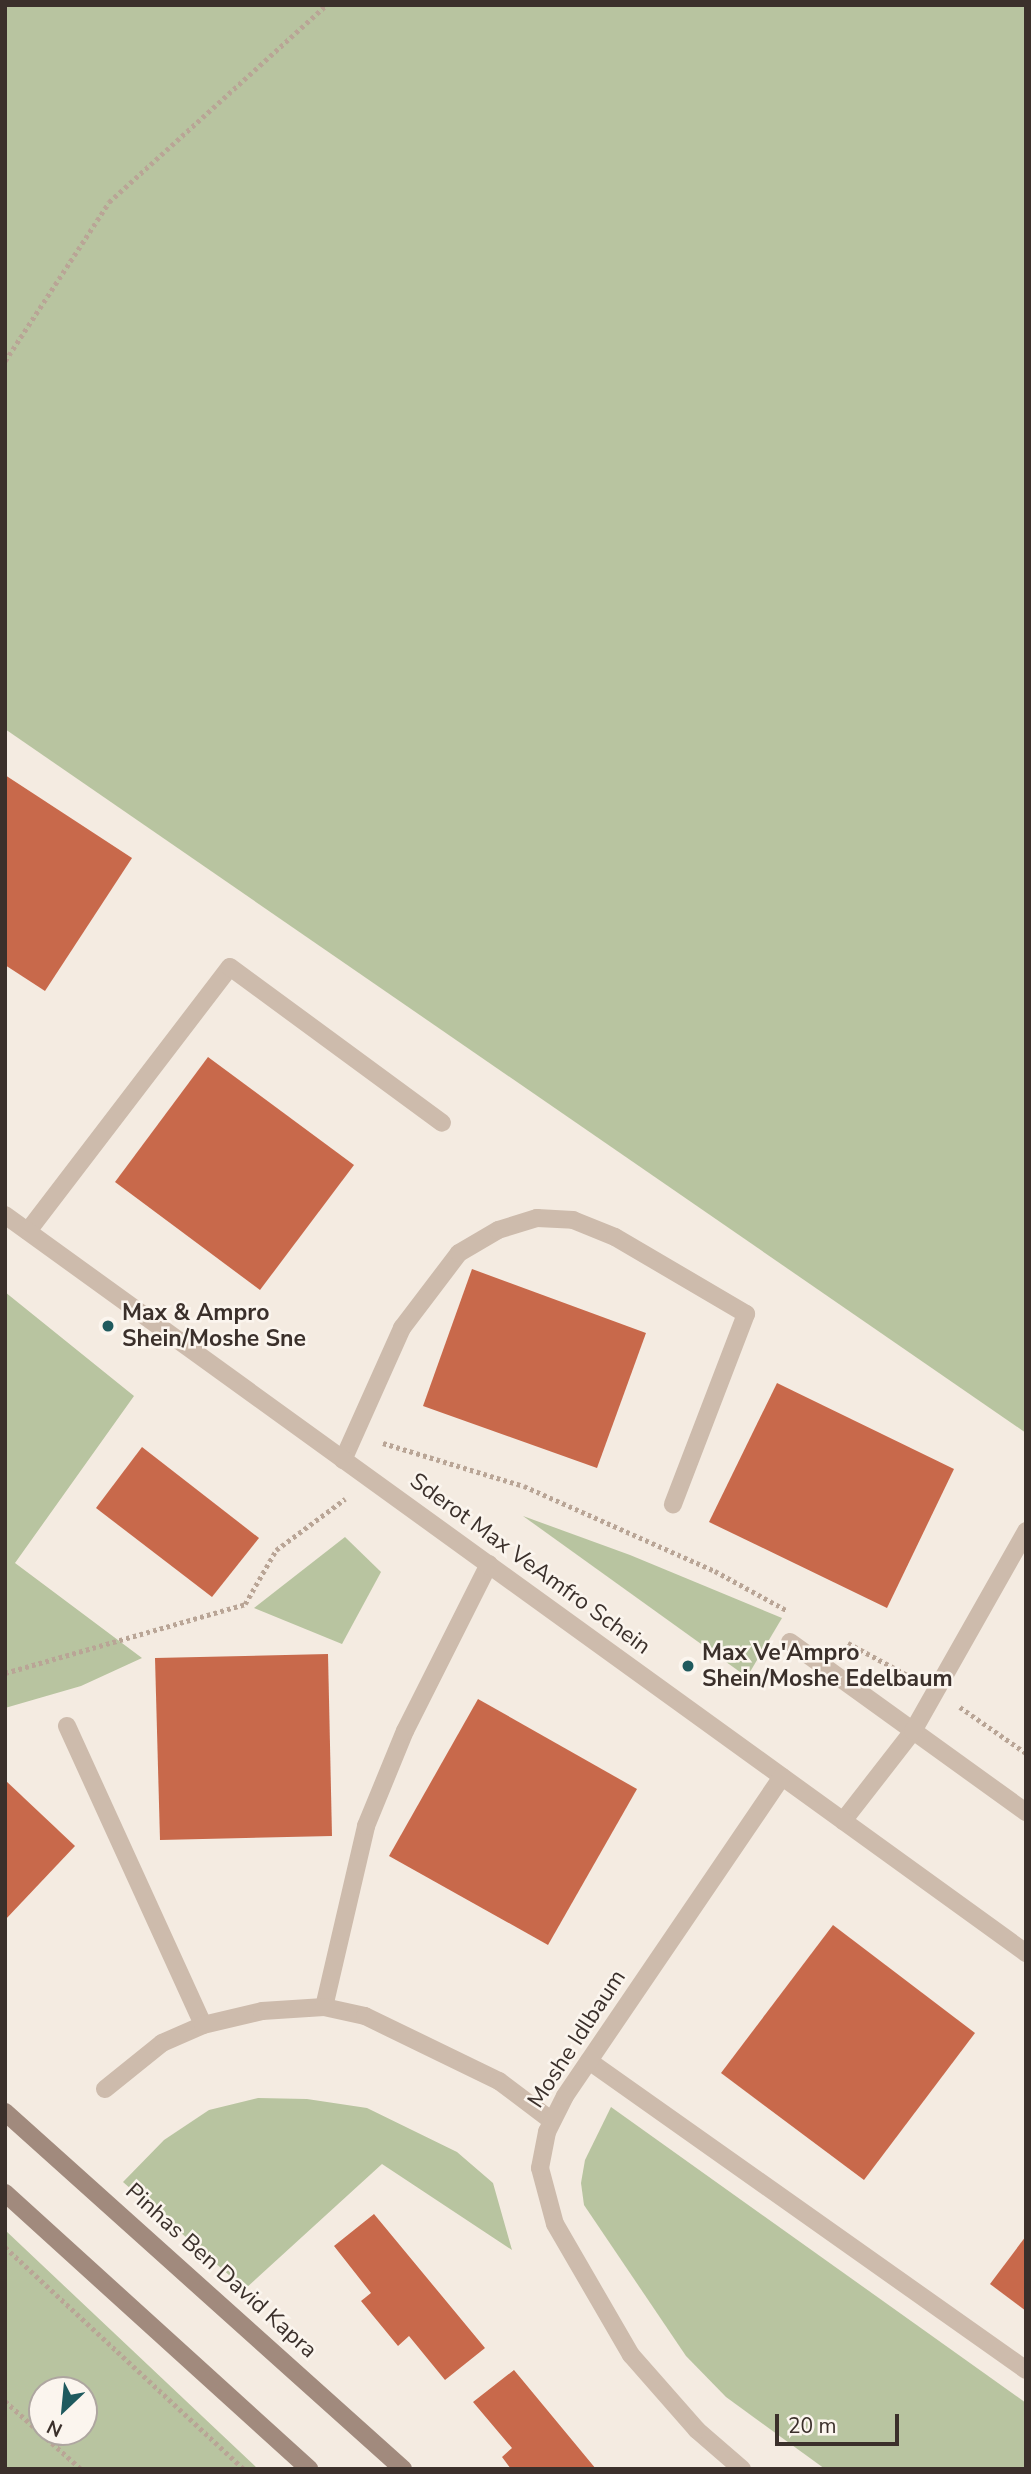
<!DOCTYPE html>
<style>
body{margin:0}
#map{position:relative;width:1031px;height:2474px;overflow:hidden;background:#f4ebe1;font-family:"Nunito Sans",sans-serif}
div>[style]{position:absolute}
.green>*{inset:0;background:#b8c4a0}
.building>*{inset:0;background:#c8694b}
.path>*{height:4.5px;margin-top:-2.25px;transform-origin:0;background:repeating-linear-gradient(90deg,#b9a596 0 3.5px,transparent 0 7px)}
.service>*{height:18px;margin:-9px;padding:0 9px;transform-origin:9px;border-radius:9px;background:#cdbbac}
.minor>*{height:18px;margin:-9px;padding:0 9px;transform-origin:9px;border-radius:9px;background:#cdbbac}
.secondary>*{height:18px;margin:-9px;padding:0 9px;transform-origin:9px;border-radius:9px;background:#a18a7d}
.dots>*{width:19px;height:19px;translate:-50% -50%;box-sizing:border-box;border:4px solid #fbf5ee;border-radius:50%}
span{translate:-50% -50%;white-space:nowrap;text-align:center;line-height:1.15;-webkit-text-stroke:5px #fbf5ee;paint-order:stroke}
.poi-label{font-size:23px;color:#3b302b;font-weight:700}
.left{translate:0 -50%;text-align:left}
.street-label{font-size:23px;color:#3b302b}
.frame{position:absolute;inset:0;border:7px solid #3b302b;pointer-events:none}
.north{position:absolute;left:28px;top:2376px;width:70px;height:70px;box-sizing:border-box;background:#fbf5ee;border:2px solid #aea6a0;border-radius:50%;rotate:206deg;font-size:19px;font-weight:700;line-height:28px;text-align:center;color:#3b302b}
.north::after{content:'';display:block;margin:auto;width:24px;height:32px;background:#1f5a5e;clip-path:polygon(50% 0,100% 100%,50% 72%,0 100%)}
.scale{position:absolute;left:775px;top:2414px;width:124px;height:32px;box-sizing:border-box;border:4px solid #3b302b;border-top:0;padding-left:9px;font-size:21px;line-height:24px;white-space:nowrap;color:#3b302b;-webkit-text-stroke:5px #fbf5ee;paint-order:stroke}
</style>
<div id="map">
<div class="green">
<div style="clip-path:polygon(5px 5px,1026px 5px,1026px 1433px,5px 729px)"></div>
<div style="clip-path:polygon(5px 1292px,134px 1396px,15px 1563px,142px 1658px,81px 1686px,5px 1708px)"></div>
<div style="clip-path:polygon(523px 1516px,630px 1555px,782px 1618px,747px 1677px)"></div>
<div style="clip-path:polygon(345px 1537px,381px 1572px,342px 1644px,254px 1608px)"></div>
<div style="clip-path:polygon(258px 2098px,307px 2099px,367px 2108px,457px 2152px,493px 2183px,512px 2250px,382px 2164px,245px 2289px,123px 2182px,164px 2140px,209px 2110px)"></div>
<div style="clip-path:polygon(611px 2107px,1026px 2403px,1026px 2469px,825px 2469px,726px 2397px,686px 2356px,584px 2205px,581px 2183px,585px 2160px)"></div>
<div style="clip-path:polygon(evenodd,5px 2230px,258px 2469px,5px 2469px,5px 2230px,84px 2390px,84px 2432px,42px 2432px,42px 2390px,84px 2390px)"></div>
</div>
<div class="building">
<div style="clip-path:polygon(5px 775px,132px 858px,45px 991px,5px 965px)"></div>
<div style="clip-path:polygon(208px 1057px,354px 1165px,260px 1290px,115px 1182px)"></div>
<div style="clip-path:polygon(472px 1269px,646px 1333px,597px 1468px,423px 1406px)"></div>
<div style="clip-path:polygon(777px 1383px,954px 1469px,887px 1608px,709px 1522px)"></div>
<div style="clip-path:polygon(142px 1447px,259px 1538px,212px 1597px,96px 1508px)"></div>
<div style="clip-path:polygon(328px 1654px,332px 1836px,160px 1840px,155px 1658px)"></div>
<div style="clip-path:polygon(478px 1699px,637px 1789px,548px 1945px,389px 1856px)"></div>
<div style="clip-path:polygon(5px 1780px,75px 1846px,5px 1920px)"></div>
<div style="clip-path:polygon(833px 1925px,975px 2033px,864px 2180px,721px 2073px)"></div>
<div style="clip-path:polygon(374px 2214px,485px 2348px,445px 2380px,409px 2336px,398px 2346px,361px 2301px,371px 2293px,334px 2246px)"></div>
<div style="clip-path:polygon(1026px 2236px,1026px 2311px,990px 2284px)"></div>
<div style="clip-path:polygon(514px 2370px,596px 2469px,511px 2469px,502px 2457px,512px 2448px,473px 2402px)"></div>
</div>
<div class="path">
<div style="left:5px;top:361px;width:190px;rotate:-56.8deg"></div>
<div style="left:109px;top:202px;width:293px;rotate:-42.2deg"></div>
<div style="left:383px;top:1443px;width:147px;rotate:17deg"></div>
<div style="left:524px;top:1486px;width:209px;rotate:24deg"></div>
<div style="left:715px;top:1571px;width:83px;rotate:28.7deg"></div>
<div style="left:848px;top:1643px;width:72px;rotate:28.4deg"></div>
<div style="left:5px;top:1673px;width:250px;rotate:-16deg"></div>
<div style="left:245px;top:1604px;width:62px;rotate:-60.1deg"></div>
<div style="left:276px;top:1550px;width:86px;rotate:-36.5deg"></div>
<div style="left:960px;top:1707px;width:80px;rotate:34.9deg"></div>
<div style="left:5px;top:2247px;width:326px;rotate:42.9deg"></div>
<div style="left:5px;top:2401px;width:102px;rotate:41.8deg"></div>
</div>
<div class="service">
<div style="left:28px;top:1231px;width:332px;rotate:-52.6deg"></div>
<div style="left:230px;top:967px;width:263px;rotate:36.3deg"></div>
<div style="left:343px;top:1460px;width:145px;rotate:-65.9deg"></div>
<div style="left:402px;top:1328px;width:94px;rotate:-52.8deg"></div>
<div style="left:459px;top:1253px;width:45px;rotate:-30.5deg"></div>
<div style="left:498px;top:1230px;width:41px;rotate:-17.1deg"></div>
<div style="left:537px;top:1218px;width:36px;rotate:3deg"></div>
<div style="left:573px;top:1220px;width:45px;rotate:22deg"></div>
<div style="left:615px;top:1237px;width:152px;rotate:30.4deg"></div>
<div style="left:746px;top:1314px;width:204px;rotate:111deg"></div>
<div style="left:790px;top:1642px;width:291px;rotate:35.8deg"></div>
<div style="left:67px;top:1726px;width:328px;rotate:65.5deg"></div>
<div style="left:843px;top:1821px;width:114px;rotate:-52.1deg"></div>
<div style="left:913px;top:1731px;width:230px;rotate:-60.5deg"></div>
<div style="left:324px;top:2007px;width:186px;rotate:-76.9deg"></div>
<div style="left:366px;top:1826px;width:103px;rotate:-67.7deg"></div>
<div style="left:405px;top:1731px;width:187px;rotate:-63.3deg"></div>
<div style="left:589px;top:2061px;width:535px;rotate:35.26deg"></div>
<div style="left:105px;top:2089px;width:73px;rotate:-38.9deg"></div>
<div style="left:162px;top:2043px;width:45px;rotate:-23.7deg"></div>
<div style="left:203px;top:2025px;width:61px;rotate:-13.3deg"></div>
<div style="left:262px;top:2011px;width:62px;rotate:-3.7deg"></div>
<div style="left:324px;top:2007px;width:42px;rotate:12.4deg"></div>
<div style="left:365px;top:2016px;width:149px;rotate:25.9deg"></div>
<div style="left:499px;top:2081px;width:66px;rotate:37deg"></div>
</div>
<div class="minor">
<div style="left:5px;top:1215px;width:1260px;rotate:35.86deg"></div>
<div style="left:742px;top:2469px;width:60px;rotate:-139.1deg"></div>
<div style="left:697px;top:2430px;width:100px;rotate:-131.3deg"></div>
<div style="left:631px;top:2355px;width:151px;rotate:-120.1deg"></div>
<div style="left:555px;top:2224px;width:58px;rotate:-105deg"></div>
<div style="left:540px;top:2168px;width:37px;rotate:-79deg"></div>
<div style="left:547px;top:2132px;width:40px;rotate:-63.4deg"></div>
<div style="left:565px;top:2096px;width:386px;rotate:-55.8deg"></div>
</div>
<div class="secondary">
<div style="left:5px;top:2112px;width:535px;rotate:41.89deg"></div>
<div style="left:5px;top:2193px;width:411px;rotate:42.2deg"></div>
</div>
<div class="dots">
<div style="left:108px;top:1326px;background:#1f5a5e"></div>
<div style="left:688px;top:1666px;background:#1f5a5e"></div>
</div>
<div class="poi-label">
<span class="left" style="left:122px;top:1326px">Max &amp; Ampro<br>Shein/Moshe Sne</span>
<span class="left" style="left:702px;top:1666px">Max Ve'Ampro<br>Shein/Moshe Edelbaum</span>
</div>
<div class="street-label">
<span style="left:530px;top:1564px;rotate:36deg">Sderot Max VeAmfro Schein</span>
<span style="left:577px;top:2039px;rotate:-57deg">Moshe Idlbaum</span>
<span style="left:221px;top:2271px;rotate:42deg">Pinhas Ben David Kapra</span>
</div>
<div class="frame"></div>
<div class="north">N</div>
<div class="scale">20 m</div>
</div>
